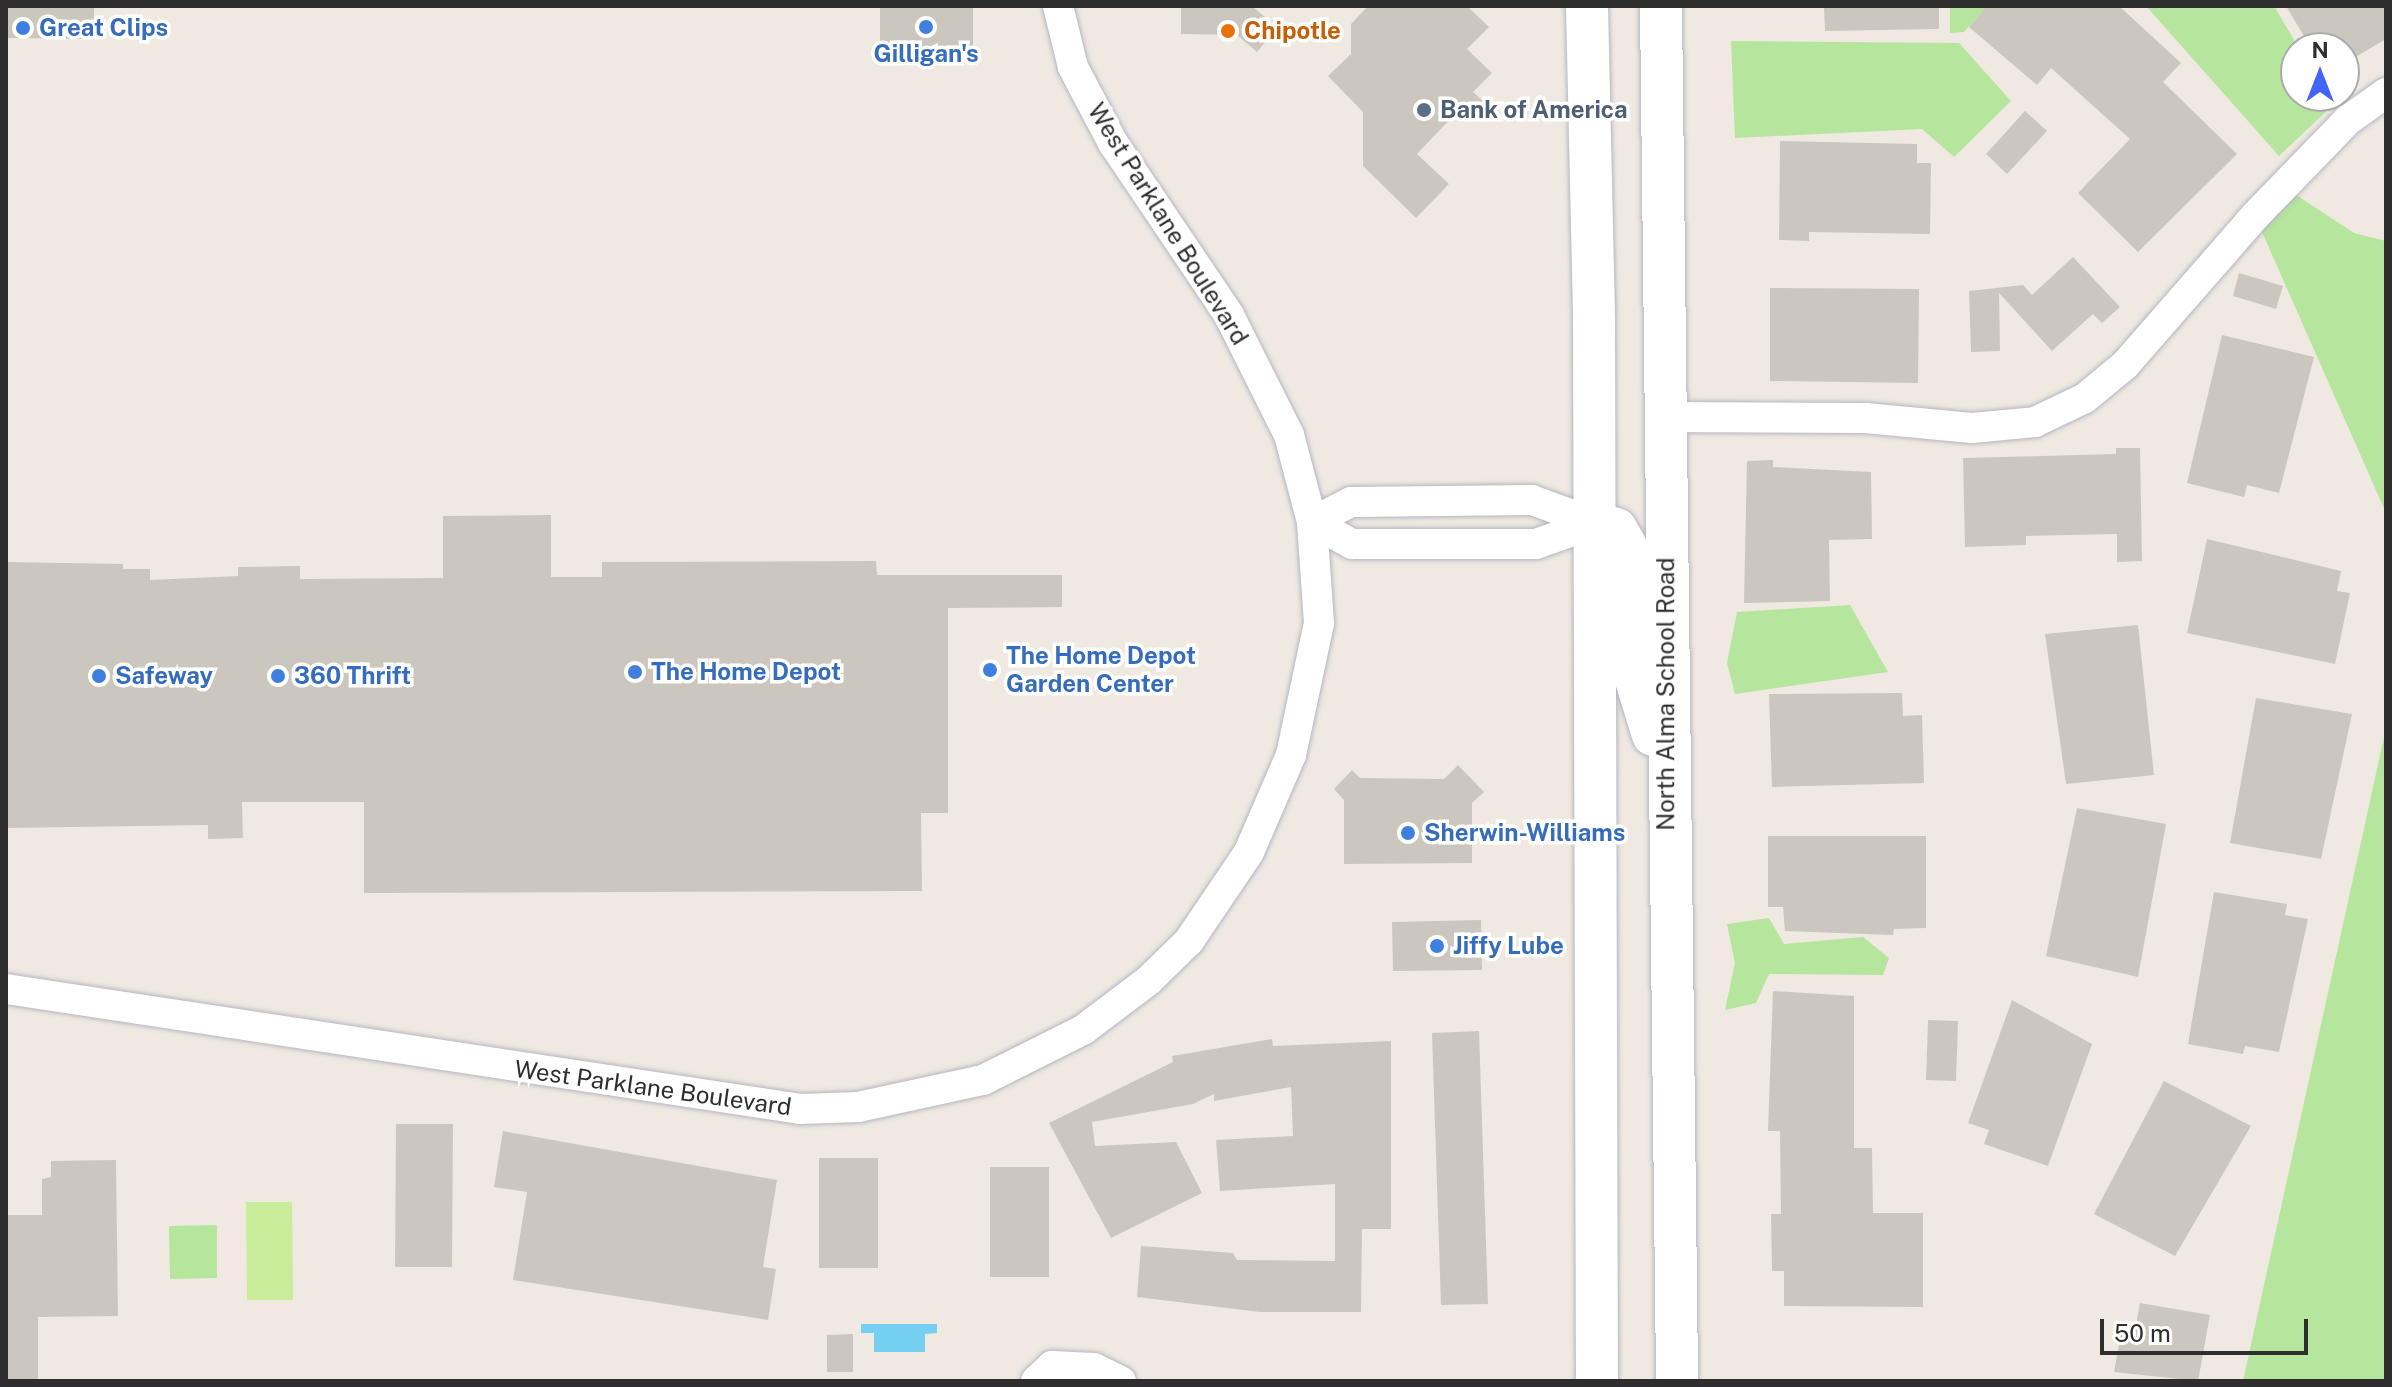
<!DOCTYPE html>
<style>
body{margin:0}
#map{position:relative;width:2392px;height:1387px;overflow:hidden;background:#efe9e1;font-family:"Public Sans",sans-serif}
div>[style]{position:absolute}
.green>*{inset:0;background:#b6e59e}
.pitch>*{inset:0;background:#c9ec9a}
.water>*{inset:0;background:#75cff0}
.building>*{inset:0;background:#cbc7bf}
.roads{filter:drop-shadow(0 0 2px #b4b7c1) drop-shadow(0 0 2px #b4b7c1)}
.minor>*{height:30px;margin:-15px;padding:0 15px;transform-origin:15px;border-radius:15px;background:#fff}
.secondary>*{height:42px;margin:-21px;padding:0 21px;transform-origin:21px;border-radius:21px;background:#fff}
.dots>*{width:22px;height:22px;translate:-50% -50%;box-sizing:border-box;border:4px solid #fff;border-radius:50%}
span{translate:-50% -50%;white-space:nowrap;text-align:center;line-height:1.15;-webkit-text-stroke:7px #fff;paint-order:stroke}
.shop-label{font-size:24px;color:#366cbe;font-weight:700}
.left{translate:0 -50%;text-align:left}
.food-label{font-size:24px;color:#c56008;font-weight:700}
.service-label{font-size:24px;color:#4e5e75;font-weight:700}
.street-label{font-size:24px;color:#2e2e2e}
.frame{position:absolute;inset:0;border:8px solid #2e2e2e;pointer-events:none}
.north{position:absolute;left:2280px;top:32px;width:80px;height:80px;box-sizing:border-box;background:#fff;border:2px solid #ababab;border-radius:50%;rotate:0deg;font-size:22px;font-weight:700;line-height:32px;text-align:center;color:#2e2e2e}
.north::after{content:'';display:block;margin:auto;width:28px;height:36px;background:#4264fb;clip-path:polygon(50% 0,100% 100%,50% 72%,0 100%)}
.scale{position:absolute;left:2100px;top:1319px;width:208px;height:36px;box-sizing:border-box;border:4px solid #2e2e2e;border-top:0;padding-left:10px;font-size:24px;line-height:28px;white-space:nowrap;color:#2e2e2e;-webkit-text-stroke:6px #fff;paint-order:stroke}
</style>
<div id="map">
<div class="green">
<div style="clip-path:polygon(1950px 6px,1988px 6px,1964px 32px,1950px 33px)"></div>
<div style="clip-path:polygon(2146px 6px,2274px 6px,2299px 48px,2296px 96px,2328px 96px,2333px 105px,2279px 156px)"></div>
<div style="clip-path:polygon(1731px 41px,1959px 43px,2011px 101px,1954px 157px,1922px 129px,1735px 138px)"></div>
<div style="clip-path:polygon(2284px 187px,2354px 233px,2386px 241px,2386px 513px,2255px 216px)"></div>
<div style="clip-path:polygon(1850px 605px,1888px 672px,1735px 694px,1727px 663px,1737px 612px)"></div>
<div style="clip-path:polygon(2386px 728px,2386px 1381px,2243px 1381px)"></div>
<div style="clip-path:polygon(1769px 918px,1784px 944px,1863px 937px,1889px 958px,1883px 975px,1769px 974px,1756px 1003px,1725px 1010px,1735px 963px,1727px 924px)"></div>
<div style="clip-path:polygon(217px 1225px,217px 1278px,170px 1279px,169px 1226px)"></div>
</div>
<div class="pitch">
<div style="clip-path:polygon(246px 1202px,292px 1202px,293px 1300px,247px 1300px)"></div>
</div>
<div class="water">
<div style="clip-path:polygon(861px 1324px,937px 1324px,937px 1333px,925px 1334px,925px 1352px,874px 1352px,874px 1333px,861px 1333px)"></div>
</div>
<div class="building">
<div style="clip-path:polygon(6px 6px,94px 6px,94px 39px,6px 38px)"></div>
<div style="clip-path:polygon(880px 6px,973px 6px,973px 49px,880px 49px)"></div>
<div style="clip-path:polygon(1181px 6px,1252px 6px,1277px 28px,1257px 52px,1237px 35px,1181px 34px)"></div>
<div style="clip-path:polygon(1368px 6px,1467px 6px,1489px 27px,1467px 49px,1492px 73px,1473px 92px,1483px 101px,1463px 122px,1455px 114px,1417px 154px,1449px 184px,1416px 218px,1363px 166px,1363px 112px,1328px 76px,1351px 54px,1351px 24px)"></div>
<div style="clip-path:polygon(1939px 6px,1939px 29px,1825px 31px,1824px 7px)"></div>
<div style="clip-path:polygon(1987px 6px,2119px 6px,2181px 63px,2163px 82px,2237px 154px,2138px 252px,2078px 193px,2130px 139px,2051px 68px,2037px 85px,1969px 27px)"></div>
<div style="clip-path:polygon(2286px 6px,2386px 6px,2386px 39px,2344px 64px,2344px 48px,2311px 48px)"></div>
<div style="clip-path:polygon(2025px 111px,2047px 131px,2007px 174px,1986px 154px)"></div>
<div style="clip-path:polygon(1780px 141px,1917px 144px,1917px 163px,1931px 163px,1930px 234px,1809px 232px,1809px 241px,1779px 240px)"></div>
<div style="clip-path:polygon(2073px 257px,2120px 307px,2102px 323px,2093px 314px,2052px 351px,1999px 293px,2000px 351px,1971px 352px,1969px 291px,2023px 285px,2032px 295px)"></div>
<div style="clip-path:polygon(2239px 273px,2283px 286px,2276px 309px,2233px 296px)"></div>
<div style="clip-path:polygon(1770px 288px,1919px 289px,1918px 383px,1770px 381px)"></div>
<div style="clip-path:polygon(2222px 335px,2314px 357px,2279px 493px,2247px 485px,2244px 497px,2187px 483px)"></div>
<div style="clip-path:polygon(2116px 448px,2140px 448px,2142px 561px,2117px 562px,2117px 534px,2026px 536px,2026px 545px,1965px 547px,1963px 458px,2116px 454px)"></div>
<div style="clip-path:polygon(1773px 460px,1773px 467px,1871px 472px,1872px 539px,1829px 540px,1830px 601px,1744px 603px,1747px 461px)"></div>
<div style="clip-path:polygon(551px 515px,551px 577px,602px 577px,602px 562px,876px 561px,877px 575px,1062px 575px,1062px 607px,948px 608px,948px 813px,921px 813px,922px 891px,364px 893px,364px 802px,242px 802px,243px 838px,208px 839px,208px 825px,6px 828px,6px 562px,123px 564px,123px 569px,150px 569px,150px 580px,238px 576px,238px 567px,300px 566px,300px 579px,443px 578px,443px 516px)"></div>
<div style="clip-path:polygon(2207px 539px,2341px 571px,2337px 591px,2350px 593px,2335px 664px,2187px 633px)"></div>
<div style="clip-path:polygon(2138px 625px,2154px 775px,2066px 784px,2045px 634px)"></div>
<div style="clip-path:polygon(1902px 693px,1903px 716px,1922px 715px,1924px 783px,1772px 787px,1769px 694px)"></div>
<div style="clip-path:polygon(2256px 698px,2352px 714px,2321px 859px,2230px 843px)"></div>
<div style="clip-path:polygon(1458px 765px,1484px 792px,1472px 803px,1472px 863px,1344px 864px,1344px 800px,1334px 789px,1352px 770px,1360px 778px,1444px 779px)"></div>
<div style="clip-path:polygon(2077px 808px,2166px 824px,2138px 977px,2046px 956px)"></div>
<div style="clip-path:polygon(1768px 836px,1926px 836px,1926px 928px,1894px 929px,1893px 935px,1785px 931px,1783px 907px,1768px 907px)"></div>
<div style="clip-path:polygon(2214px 892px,2287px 904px,2285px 915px,2308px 919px,2279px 1052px,2245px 1046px,2243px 1054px,2188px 1044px)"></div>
<div style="clip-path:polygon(1481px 920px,1482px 970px,1393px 971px,1392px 922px)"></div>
<div style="clip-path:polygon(1773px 991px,1854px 996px,1854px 1148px,1872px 1148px,1873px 1213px,1923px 1213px,1923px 1307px,1784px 1306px,1784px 1271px,1772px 1271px,1771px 1214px,1781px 1214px,1780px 1131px,1768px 1131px)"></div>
<div style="clip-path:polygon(2012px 1000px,2092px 1044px,2048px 1166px,1984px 1144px,1989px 1130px,1968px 1123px)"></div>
<div style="clip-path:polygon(1928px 1020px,1958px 1021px,1956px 1081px,1926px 1080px)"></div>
<div style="clip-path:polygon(1479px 1031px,1488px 1304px,1441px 1305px,1432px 1033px)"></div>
<div style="clip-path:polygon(1272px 1039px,1273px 1046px,1391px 1041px,1391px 1229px,1362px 1229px,1361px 1312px,1260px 1312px,1137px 1297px,1141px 1246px,1233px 1253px,1237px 1260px,1335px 1261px,1335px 1184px,1220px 1191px,1216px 1140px,1293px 1136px,1291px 1087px,1214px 1101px,1214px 1094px,1193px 1104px,1092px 1122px,1095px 1146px,1176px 1142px,1202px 1193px,1111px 1238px,1049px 1123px,1173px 1062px,1172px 1056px)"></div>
<div style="clip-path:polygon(2164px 1081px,2251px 1126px,2175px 1256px,2094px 1214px)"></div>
<div style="clip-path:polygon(396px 1124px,453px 1124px,452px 1267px,395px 1267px)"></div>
<div style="clip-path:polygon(503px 1131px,777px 1180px,763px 1267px,776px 1269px,768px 1320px,513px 1280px,527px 1192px,494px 1187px)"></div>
<div style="clip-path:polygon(819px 1158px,878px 1158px,878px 1268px,819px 1268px)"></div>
<div style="clip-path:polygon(116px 1160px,118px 1316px,38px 1317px,38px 1381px,6px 1381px,6px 1215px,42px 1215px,42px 1179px,51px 1177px,51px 1161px)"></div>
<div style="clip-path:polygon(990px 1167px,1049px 1167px,1049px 1277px,990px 1277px)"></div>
<div style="clip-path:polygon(2140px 1303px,2210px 1315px,2198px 1381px,2114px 1372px,2123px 1323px,2136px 1325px)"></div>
<div style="clip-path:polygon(853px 1334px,853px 1372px,827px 1372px,827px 1335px)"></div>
</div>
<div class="roads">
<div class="minor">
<div style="left:1664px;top:417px;width:202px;rotate:0.3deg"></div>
<div style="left:1866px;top:418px;width:106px;rotate:5.4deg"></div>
<div style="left:1972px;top:428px;width:63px;rotate:-5.4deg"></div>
<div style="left:2035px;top:422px;width:55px;rotate:-25.6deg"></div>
<div style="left:2085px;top:398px;width:52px;rotate:-39.5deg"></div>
<div style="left:2125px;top:365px;width:198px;rotate:-48.9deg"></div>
<div style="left:2255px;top:216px;width:134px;rotate:-45.9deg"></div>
<div style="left:2348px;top:120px;width:47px;rotate:-35.4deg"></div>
<div style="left:1312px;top:522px;width:46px;rotate:28.8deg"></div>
<div style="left:1352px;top:544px;width:184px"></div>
<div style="left:1536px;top:544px;width:63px;rotate:-19.6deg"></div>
<div style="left:1312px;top:522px;width:44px;rotate:-27.1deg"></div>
<div style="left:1351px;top:502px;width:181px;rotate:-0.6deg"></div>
<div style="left:1532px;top:500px;width:67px;rotate:20.1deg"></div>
<div style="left:6px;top:989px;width:803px;rotate:8.59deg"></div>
<div style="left:800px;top:1109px;width:58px;rotate:-2deg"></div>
<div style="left:858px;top:1107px;width:128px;rotate:-12.2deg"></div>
<div style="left:983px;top:1080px;width:112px;rotate:-26.6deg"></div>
<div style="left:1083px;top:1030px;width:83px;rotate:-37.1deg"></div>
<div style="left:1149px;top:980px;width:56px;rotate:-44.3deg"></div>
<div style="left:1189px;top:941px;width:107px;rotate:-56deg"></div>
<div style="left:1249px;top:852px;width:106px;rotate:-66.6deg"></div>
<div style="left:1291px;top:755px;width:135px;rotate:-78deg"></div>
<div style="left:1319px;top:623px;width:101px;rotate:-94deg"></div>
<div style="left:1312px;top:522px;width:90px;rotate:-104.8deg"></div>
<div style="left:1289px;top:435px;width:134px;rotate:-116.6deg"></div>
<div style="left:1229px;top:315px;width:207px;rotate:-124deg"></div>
<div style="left:1113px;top:143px;width:86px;rotate:-117.8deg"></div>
<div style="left:1073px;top:67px;width:63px;rotate:-103.8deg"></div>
<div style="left:1036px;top:1381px;width:22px;rotate:-43deg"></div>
<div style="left:1052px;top:1366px;width:42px;rotate:2.7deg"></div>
<div style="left:1094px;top:1368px;width:30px;rotate:26deg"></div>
</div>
<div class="secondary">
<div style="left:1587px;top:6px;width:315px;rotate:88.7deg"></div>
<div style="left:1594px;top:321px;width:1060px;rotate:89.84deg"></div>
<div style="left:1661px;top:6px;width:1375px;rotate:89.33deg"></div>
<div style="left:1595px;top:523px;width:22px;rotate:16deg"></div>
<div style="left:1616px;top:529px;width:28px;rotate:60deg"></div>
<div style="left:1630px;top:553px;width:117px;rotate:88.5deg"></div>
<div style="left:1633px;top:670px;width:68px;rotate:72.9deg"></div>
</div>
</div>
<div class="dots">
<div style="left:926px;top:27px;background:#3f7fe0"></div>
<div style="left:23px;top:28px;background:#3f7fe0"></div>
<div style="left:1228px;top:31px;background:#e8710a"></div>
<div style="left:1424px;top:110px;background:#5c6f8a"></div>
<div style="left:990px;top:670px;background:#3f7fe0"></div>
<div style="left:635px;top:672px;background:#3f7fe0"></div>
<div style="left:99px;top:676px;background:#3f7fe0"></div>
<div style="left:278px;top:676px;background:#3f7fe0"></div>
<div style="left:1408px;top:833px;background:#3f7fe0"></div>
<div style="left:1437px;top:946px;background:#3f7fe0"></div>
</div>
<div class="shop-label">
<span class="left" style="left:39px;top:28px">Great Clips</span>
<span style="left:926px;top:54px">Gilligan's</span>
<span class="left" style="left:1006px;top:670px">The Home Depot<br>Garden Center</span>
<span class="left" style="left:651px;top:672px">The Home Depot</span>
<span class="left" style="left:115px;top:676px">Safeway</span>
<span class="left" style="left:294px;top:676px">360 Thrift</span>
<span class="left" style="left:1424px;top:833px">Sherwin-Williams</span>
<span class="left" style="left:1453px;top:946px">Jiffy Lube</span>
</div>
<div class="food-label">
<span class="left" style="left:1244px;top:31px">Chipotle</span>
</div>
<div class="service-label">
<span class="left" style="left:1440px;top:110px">Bank of America</span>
</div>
<div class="street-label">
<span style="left:1168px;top:224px;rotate:58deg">West Parklane Boulevard</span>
<span style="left:1666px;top:694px;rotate:-90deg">North Alma School Road</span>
<span style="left:653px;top:1088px;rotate:8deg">West Parklane Boulevard</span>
</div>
<div class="frame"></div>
<div class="north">N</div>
<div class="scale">50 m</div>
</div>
